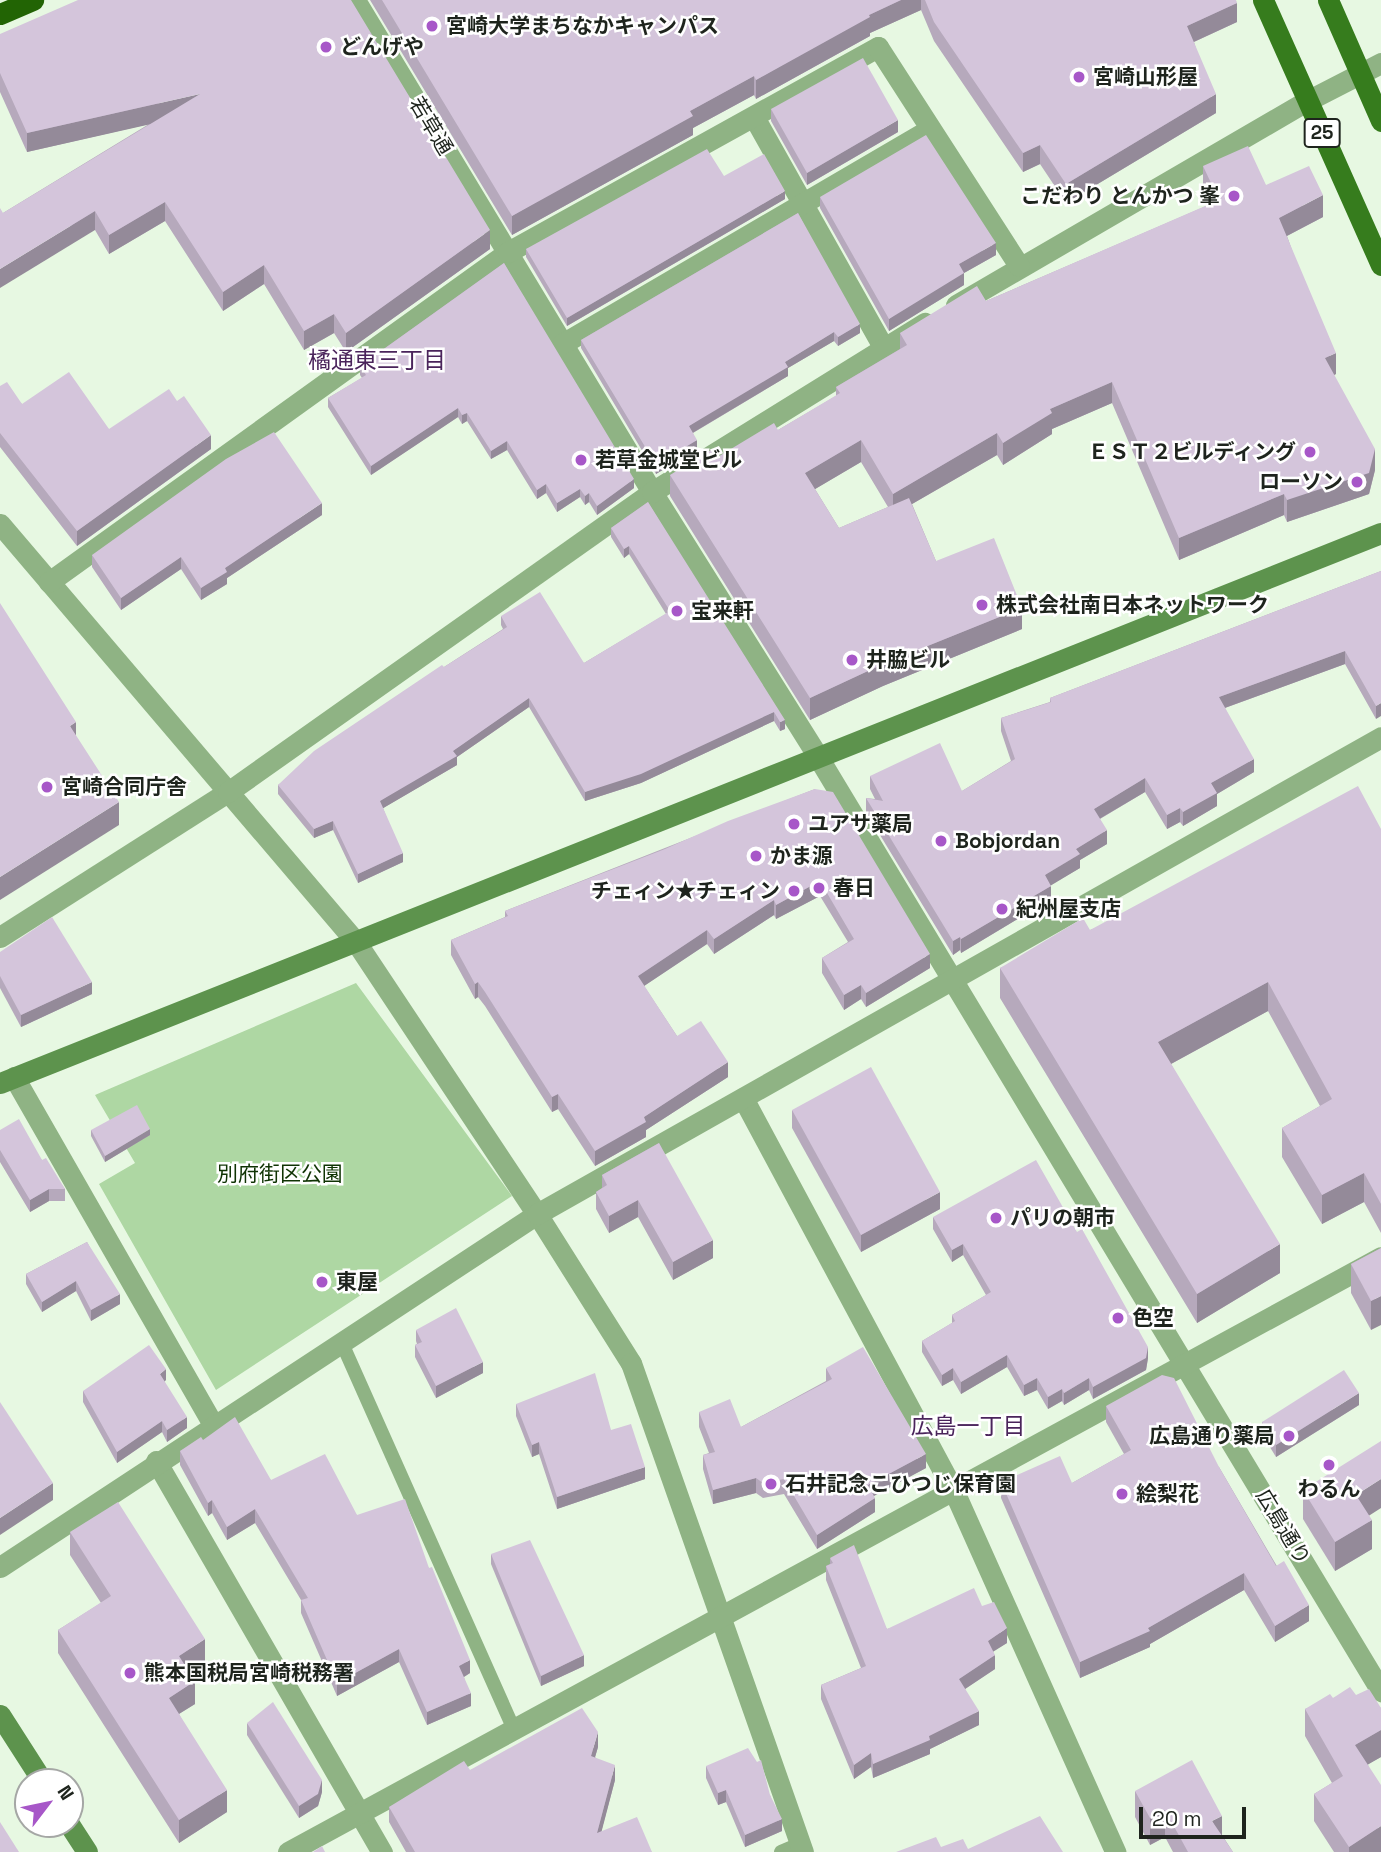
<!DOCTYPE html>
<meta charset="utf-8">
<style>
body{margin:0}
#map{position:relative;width:1381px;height:1852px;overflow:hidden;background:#e7f8e2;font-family:"Space Grotesk","Noto Sans JP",sans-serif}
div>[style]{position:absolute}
.green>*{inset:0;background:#aed7a3}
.lane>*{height:14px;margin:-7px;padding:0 7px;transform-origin:7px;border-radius:7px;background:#8fb384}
.street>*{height:21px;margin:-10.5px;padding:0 10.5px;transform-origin:10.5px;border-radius:10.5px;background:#8fb384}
.secondary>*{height:21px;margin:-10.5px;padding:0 10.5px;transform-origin:10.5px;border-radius:10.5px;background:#5d934d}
.primary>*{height:21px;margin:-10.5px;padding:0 10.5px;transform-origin:10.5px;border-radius:10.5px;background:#367c1d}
.highway>*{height:21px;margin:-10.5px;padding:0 10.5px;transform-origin:10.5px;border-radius:10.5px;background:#226404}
.wall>*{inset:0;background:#b6a9bc}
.shaded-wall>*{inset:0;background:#948a99}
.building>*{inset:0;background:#d4c5db}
.dots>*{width:19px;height:19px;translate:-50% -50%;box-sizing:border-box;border:4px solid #fff;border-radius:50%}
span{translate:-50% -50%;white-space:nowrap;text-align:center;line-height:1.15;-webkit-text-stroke:5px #fff;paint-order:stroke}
.shield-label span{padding:2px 5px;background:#fff;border:2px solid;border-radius:5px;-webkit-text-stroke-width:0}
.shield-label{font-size:19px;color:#1e241d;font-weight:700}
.poi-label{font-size:21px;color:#1e241d;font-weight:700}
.left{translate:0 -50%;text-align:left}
.right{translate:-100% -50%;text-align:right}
.street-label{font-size:21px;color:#1e241d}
.park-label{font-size:21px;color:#0f3303}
.neighbourhood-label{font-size:23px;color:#4a245b}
.north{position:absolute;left:14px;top:1768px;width:70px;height:70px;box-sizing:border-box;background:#fff;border:2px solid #a5a7a5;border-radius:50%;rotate:58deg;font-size:19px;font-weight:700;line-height:28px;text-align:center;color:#1e241d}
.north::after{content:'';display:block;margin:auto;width:24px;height:32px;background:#a757c8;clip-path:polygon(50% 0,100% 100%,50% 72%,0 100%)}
.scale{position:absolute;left:1139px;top:1807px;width:107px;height:32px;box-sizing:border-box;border:4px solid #1e241d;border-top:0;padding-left:9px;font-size:21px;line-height:24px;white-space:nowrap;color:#1e241d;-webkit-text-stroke:5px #fff;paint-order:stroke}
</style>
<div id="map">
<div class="green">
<div style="clip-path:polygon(356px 983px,512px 1196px,216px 1390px,99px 1184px,135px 1163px,95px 1095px)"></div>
</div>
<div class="lane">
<div style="left:341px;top:1341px;width:425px;rotate:66deg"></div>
<div style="left:781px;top:1852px;width:21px;rotate:-23deg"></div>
</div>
<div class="street">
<div style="left:355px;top:0;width:575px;rotate:58.88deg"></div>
<div style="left:652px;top:492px;width:313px;rotate:57.9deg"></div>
<div style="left:818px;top:757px;width:1091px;rotate:58.92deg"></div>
<div style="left:754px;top:117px;width:266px;rotate:60.7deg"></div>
<div style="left:956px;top:305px;width:406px;rotate:-30.2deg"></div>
<div style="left:1307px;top:101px;width:83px;rotate:-27.2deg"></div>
<div style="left:562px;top:344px;width:426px;rotate:-30.3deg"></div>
<div style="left:0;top:524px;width:549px;rotate:49.58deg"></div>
<div style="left:356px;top:942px;width:327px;rotate:56.4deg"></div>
<div style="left:537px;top:1214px;width:176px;rotate:57.8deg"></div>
<div style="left:631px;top:1363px;width:518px;rotate:70.62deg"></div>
<div style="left:49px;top:582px;width:565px;rotate:-35.71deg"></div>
<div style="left:508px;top:252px;width:423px;rotate:-29deg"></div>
<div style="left:878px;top:47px;width:260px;rotate:57.2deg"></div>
<div style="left:0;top:937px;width:270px;rotate:-32.5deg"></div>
<div style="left:228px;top:792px;width:519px;rotate:-35.28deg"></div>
<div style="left:652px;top:492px;width:321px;rotate:-31.8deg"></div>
<div style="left:14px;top:1077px;width:400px;rotate:60.2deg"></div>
<div style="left:743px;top:1098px;width:444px;rotate:61.8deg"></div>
<div style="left:953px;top:1489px;width:398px;rotate:65.9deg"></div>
<div style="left:156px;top:1461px;width:452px;rotate:60deg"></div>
<div style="left:0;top:1567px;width:643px;rotate:-33.32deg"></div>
<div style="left:537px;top:1214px;width:969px;rotate:-29.47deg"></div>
<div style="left:288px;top:1852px;width:1244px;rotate:-28.56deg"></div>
</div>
<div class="secondary">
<div style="left:0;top:1083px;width:1486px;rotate:-21.72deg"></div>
<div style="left:0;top:1715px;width:80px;rotate:57.3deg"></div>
<div style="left:69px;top:1824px;width:33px;rotate:57deg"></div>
</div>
<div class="primary">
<div style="left:1263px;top:0;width:290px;rotate:66deg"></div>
<div style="left:1328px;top:0;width:132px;rotate:66.3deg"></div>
</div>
<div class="highway">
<div style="left:0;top:14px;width:36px;rotate:-23deg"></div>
</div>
<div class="wall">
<div style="clip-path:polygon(370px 0,1236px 0,1237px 22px,1194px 42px,1216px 113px,1066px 203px,1040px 164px,1023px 172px,934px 41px,921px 10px,870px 33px,870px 36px,756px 99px,754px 95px,693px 128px,693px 135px,512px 235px)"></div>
<div style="clip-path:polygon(0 34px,490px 249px,346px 352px,334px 333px,304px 350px,264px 284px,223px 311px,165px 221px,109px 254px,95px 230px,3px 213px,149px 124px,27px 152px,0 92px)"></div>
<div style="clip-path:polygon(771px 109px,898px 132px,807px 185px,771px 121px)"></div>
<div style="clip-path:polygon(evenodd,1203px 166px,1266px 185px,1323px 217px,1287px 236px,1336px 374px,1334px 375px,1375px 470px,1369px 494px,1287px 522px,1284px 515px,1179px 560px,1112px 403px,1052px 429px,1052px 434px,1003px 465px,997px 455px,912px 504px,936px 561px,1022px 629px,883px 686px,810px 720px,670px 496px,670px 475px,716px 458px,778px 430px,836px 396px,836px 387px,900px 349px,900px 333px,986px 301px,1211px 204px,1203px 187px,1203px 166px,861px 462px,888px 507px,839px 528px,815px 489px,861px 462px)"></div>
<div style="clip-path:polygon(724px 176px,785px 199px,567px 326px,526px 257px,526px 249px)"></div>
<div style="clip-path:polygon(820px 197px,996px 255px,964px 273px,964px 285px,889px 331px,820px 208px)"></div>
<div style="clip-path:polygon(798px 213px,860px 333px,838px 346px,834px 341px,788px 368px,788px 376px,693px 433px,697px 449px,656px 474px,581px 348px,581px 340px)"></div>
<div style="clip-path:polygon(504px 263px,634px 488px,597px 515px,589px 502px,585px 505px,580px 497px,557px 512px,546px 493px,537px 499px,507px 450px,491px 459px,467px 421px,462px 424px,458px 417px,371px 475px,328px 407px,328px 398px,362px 378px,360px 375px,360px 366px)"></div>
<div style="clip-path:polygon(0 386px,22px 404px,109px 429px,211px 449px,77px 546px,0 447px)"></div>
<div style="clip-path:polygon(648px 502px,785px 729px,780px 731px,774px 721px,641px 783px,585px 801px,529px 707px,457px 757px,457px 765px,383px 808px,403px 862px,358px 883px,333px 830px,314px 838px,278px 794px,278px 785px,444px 667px,503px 629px,501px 625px,501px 616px,584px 663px,666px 614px,629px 554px,624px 558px,611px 537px,611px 528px)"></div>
<div style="clip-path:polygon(322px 515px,227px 578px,227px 584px,201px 600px,181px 569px,121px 610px,92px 567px,92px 555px)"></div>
<div style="clip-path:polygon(1381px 571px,1376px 719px,1345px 664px,1225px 708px,1254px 772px,1217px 794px,1217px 806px,1183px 826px,1180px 822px,1167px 829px,1145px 792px,1100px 819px,1107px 844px,1080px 860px,1080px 868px,1050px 885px,1051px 899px,961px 953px,960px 950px,953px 955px,866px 812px,866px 798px,875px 799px,870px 789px,870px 776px,962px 791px,1011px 761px,1001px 731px,1001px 718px,1050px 702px,1050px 698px)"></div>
<div style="clip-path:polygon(815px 789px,930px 968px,866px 1007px,861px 999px,844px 1010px,822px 973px,822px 958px,848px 942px,820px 896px,776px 919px,774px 915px,714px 954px,707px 944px,644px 986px,677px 1036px,728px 1077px,646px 1130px,646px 1137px,595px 1166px,558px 1109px,552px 1112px,485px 1006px,478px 997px,475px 999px,451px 955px,451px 940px,505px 917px,505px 911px)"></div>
<div style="clip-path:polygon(1381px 829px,1381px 1233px,1364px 1202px,1322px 1224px,1282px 1157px,1282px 1128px,1320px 1106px,1268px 1011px,1171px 1064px,1280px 1273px,1197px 1323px,1000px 998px,1000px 968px,1090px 930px)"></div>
<div style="clip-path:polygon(0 952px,92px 994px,21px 1027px,0 988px)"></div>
<div style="clip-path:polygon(792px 1110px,940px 1209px,861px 1252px,792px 1128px)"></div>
<div style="clip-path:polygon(0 1130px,42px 1160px,65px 1189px,65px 1201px,49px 1201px,30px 1212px,0 1162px)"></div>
<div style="clip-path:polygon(91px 1130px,150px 1135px,105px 1162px,91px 1136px)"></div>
<div style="clip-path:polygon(659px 1143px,713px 1258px,673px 1280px,638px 1217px,609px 1233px,596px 1209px,596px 1192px,602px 1188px,602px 1175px)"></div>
<div style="clip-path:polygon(933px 1217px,1148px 1358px,1146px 1370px,1093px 1399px,1089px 1390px,1064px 1405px,1062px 1401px,1048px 1409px,1037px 1390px,1024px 1396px,1007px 1367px,961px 1394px,953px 1380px,942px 1386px,922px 1352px,922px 1341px,952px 1323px,952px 1315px,986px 1295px,963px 1255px,952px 1262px,933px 1229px)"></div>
<div style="clip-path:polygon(87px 1242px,120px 1304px,91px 1321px,76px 1291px,42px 1312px,26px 1284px,26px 1274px)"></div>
<div style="clip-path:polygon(1381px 1248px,1371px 1330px,1351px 1293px,1351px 1264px)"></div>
<div style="clip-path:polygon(416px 1330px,483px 1373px,436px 1398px,415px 1357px,415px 1345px,417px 1344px,416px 1341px)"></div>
<div style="clip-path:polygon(826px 1368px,926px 1468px,874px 1496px,875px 1512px,817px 1549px,784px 1494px,763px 1498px,756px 1493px,713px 1504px,703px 1469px,703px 1455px,709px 1453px,699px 1427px,699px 1412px,741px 1427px,826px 1381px)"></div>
<div style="clip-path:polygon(166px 1380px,164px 1381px,187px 1428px,167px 1442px,162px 1432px,117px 1463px,83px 1402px,83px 1391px)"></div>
<div style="clip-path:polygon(516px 1404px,611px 1430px,645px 1479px,557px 1509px,539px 1454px,532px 1457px,516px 1416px)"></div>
<div style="clip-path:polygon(1359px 1405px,1276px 1457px,1262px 1434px,1262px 1422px)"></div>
<div style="clip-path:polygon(1106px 1406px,1219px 1467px,1309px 1621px,1275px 1642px,1244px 1590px,1150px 1644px,1150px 1647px,1080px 1678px,1001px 1498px,1001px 1482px,1072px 1483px,1124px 1454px,1106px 1422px)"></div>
<div style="clip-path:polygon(203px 1440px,271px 1480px,357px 1515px,429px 1568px,470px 1673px,464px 1677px,471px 1706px,427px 1725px,399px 1662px,337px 1696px,301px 1613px,301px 1600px,255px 1523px,227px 1540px,212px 1513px,208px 1516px,180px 1465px,180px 1451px)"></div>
<div style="clip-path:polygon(1303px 1490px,1369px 1516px,1372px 1549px,1335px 1571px,1303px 1519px)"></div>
<div style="clip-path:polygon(70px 1532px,205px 1662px,189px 1672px,195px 1704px,179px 1714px,227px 1812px,179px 1843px,58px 1653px,58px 1630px,101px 1603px,70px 1555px)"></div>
<div style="clip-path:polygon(491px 1554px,584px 1666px,541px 1686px,491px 1564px)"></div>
<div style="clip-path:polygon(830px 1558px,887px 1629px,982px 1606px,1007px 1643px,993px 1651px,995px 1669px,965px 1689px,979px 1725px,930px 1749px,930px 1754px,873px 1778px,871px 1767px,854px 1779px,821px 1699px,821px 1685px,861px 1668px,826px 1580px,826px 1566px,830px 1564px)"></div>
<div style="clip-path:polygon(1356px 1695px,1381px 1708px,1381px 1757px,1368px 1764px,1381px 1852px,1334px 1852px,1314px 1821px,1314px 1794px,1332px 1783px,1305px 1736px,1305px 1709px,1333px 1698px)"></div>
<div style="clip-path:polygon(247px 1723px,322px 1792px,318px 1806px,299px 1818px,247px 1735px)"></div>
<div style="clip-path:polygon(598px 1747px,595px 1757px,615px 1780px,601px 1832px,652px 1852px,406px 1852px,389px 1822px,389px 1807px,470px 1770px)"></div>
<div style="clip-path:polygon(706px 1766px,770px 1795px,782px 1831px,745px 1847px,726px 1802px,718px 1805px,706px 1778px)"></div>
<div style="clip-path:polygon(1135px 1791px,1222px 1835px,1233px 1852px,1173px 1852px,1165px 1837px,1150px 1845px,1135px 1817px)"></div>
</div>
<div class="shaded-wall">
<div style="clip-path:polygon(901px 0,921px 0,921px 10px,870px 33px,870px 36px,756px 99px,756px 80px,869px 15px)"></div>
<div style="clip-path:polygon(1237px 3px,1237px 22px,1187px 45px,1187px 26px)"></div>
<div style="clip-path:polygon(754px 76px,754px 95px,693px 128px,693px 135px,512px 235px,512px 216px,690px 111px)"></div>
<div style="clip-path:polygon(200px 94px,200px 113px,27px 152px,27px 133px)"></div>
<div style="clip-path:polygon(1216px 94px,1216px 113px,1066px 203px,1066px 184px)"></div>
<div style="clip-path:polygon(898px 120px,898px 132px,807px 185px,807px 173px)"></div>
<div style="clip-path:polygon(1040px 145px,1040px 164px,1023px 172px,1023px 153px)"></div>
<div style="clip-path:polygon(785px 191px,785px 199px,567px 326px,567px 318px)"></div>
<div style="clip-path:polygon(1323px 195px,1323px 217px,1279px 240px,1279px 218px)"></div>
<div style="clip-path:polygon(165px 202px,165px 221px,109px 254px,109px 235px)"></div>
<div style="clip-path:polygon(95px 211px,95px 230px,0 288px,0 269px)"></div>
<div style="clip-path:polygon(490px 230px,490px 249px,346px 352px,346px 333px)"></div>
<div style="clip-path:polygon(996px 243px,996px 255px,964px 273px,964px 285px,889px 331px,889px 319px,959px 264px)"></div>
<div style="clip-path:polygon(264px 265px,264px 284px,223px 311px,223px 292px)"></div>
<div style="clip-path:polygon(334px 314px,334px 333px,304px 350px,304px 331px)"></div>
<div style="clip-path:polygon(860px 324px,860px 333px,838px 346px,838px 337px)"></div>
<div style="clip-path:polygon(834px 332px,834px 341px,788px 368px,788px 376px,689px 435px,689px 426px,785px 362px)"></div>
<div style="clip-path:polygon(1336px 353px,1336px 374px,1325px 379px,1325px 358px)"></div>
<div style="clip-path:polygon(1112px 382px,1112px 403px,1052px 429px,1052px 434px,1003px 465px,1003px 443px,1050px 409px)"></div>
<div style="clip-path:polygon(458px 408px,458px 417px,371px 475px,371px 466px)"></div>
<div style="clip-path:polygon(467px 413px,467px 421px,462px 424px,462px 415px)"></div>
<div style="clip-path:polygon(997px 433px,997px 455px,893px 515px,893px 494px)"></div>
<div style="clip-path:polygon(211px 435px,211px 449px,77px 546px,77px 531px)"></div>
<div style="clip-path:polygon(697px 440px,697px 449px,656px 474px,656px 465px)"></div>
<div style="clip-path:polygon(861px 440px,861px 462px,805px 495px,805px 473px)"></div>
<div style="clip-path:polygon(507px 441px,507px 450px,491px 459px,491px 451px)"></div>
<div style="clip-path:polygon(1375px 449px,1375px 470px,1369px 494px,1287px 522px,1287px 500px)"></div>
<div style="clip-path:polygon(634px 479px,634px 488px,597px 515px,597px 506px)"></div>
<div style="clip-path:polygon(546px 484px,546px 493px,537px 499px,537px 490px)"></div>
<div style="clip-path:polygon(580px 489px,580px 497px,557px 512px,557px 503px)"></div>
<div style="clip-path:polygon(589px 493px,589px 502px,585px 505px,585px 496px)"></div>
<div style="clip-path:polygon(1284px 494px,1284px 515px,1179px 560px,1179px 538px)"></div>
<div style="clip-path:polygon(322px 503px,322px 515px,227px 578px,227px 584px,201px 600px,201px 588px,225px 568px)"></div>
<div style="clip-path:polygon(629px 546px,629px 554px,624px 558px,624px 549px)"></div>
<div style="clip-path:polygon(181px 557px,181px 569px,121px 610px,121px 598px)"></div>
<div style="clip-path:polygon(1022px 608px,1022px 629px,883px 686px,810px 720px,810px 698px,883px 664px)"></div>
<div style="clip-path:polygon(1345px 651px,1345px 664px,1219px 710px,1219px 697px)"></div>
<div style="clip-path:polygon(529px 698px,529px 707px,457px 757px,457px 765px,380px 810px,380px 801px)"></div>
<div style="clip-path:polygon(1381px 703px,1381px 716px,1376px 719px,1376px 706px)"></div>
<div style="clip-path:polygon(774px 712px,774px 721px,641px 783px,585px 801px,585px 792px)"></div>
<div style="clip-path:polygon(785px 720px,785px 729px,780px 731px,780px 722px)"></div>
<div style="clip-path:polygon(76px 722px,76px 745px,70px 726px)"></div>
<div style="clip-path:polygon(1254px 759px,1254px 772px,1217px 794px,1217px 806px,1183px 826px,1183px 812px,1211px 783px)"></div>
<div style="clip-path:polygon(1145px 778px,1145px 792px,1094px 822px,1094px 809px)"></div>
<div style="clip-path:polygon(119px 802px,119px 825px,0 900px,0 877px)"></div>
<div style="clip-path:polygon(1180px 808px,1180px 822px,1167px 829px,1167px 815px)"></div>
<div style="clip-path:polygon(333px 821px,333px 830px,314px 838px,314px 829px)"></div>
<div style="clip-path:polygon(1107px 830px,1107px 844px,1080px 860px,1080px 868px,1045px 889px,1045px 875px,1076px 849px)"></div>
<div style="clip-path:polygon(403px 853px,403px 862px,358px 883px,358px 874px)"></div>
<div style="clip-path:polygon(820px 881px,820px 896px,776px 919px,776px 905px)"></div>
<div style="clip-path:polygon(1051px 886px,1051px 899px,961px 953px,961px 939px)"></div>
<div style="clip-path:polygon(774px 900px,774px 915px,714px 954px,714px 939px)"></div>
<div style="clip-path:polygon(707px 930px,707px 944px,638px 990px,638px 976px)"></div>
<div style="clip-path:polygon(960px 937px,960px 950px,953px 955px,953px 941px)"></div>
<div style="clip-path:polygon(930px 954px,930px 968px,866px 1007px,866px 993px)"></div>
<div style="clip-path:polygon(92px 982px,92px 994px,21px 1027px,21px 1015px)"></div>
<div style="clip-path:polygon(478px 982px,478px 997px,475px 999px,475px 984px)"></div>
<div style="clip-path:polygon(1268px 982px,1268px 1011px,1158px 1071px,1158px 1042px)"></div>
<div style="clip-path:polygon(861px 985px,861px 999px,844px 1010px,844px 995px)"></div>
<div style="clip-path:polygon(728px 1062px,728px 1077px,646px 1130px,646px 1137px,595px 1166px,595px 1151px,644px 1117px)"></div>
<div style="clip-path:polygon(558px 1094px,558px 1109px,552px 1112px,552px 1097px)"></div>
<div style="clip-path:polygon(150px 1129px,150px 1135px,105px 1162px,105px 1156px)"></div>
<div style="clip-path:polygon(1364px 1173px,1364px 1202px,1322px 1224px,1322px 1195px)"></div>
<div style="clip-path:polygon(49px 1189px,49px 1201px,30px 1212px,30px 1200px)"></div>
<div style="clip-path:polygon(940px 1192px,940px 1209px,861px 1252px,861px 1235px)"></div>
<div style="clip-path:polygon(638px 1200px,638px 1217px,609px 1233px,609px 1216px)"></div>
<div style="clip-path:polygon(713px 1240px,713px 1258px,673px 1280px,673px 1262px)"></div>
<div style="clip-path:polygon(963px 1244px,963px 1255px,952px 1262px,952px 1250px)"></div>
<div style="clip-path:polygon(1280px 1244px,1280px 1273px,1197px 1323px,1197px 1294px)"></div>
<div style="clip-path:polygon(76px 1281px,76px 1291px,42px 1312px,42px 1302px)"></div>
<div style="clip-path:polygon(120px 1294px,120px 1304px,91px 1321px,91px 1310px)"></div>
<div style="clip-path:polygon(1381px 1296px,1381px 1325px,1371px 1330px,1371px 1301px)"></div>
<div style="clip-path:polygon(1148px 1347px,1148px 1358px,1146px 1370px,1093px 1399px,1093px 1387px)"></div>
<div style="clip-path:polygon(1007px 1355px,1007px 1367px,961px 1394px,961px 1382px)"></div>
<div style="clip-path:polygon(483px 1362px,483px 1373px,436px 1398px,436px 1386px)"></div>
<div style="clip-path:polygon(953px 1368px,953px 1380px,942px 1386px,942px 1375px)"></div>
<div style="clip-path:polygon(166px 1369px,166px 1380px,160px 1386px,160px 1374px)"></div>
<div style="clip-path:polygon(1037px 1378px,1037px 1390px,1024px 1396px,1024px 1385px)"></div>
<div style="clip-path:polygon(1089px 1378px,1089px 1390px,1064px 1405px,1064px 1393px)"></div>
<div style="clip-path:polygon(1062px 1389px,1062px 1401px,1048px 1409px,1048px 1397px)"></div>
<div style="clip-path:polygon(1359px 1393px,1359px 1405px,1276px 1457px,1276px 1445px)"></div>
<div style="clip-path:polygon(187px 1417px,187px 1428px,167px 1442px,167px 1430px)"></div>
<div style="clip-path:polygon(162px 1421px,162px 1432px,117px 1463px,117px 1452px)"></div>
<div style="clip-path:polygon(539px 1442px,539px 1454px,532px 1457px,532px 1445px)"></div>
<div style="clip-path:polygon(926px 1454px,926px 1468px,868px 1499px,868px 1485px)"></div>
<div style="clip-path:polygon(645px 1467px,645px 1479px,557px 1509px,557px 1497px)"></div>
<div style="clip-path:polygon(756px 1478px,756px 1493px,713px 1504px,713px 1490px)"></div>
<div style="clip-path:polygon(1381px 1479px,1381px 1508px,1356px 1524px,1356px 1495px)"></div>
<div style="clip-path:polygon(53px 1483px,53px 1500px,0 1535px,0 1518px)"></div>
<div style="clip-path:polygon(875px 1498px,875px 1512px,817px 1549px,817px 1535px)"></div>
<div style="clip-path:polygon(212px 1500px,212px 1513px,208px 1516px,208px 1503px)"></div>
<div style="clip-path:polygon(255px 1509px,255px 1523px,227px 1540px,227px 1527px)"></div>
<div style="clip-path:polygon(1372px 1520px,1372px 1549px,1335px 1571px,1335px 1542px)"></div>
<div style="clip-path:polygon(1244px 1573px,1244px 1590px,1150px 1644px,1150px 1647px,1080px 1678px,1080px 1662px,1148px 1628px)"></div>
<div style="clip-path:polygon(1309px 1605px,1309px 1621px,1275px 1642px,1275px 1626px)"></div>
<div style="clip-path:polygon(1007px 1628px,1007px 1643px,988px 1655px,988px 1641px)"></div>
<div style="clip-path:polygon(205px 1639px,205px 1662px,179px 1679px,179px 1656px)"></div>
<div style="clip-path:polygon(399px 1649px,399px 1662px,337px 1696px,337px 1683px)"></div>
<div style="clip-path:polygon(584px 1655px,584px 1666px,541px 1686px,541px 1676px)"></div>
<div style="clip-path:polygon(995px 1655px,995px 1669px,959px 1693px,959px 1679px)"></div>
<div style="clip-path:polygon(470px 1660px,470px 1673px,459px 1680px,459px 1666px)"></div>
<div style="clip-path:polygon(195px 1681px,195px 1704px,169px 1720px,169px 1698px)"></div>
<div style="clip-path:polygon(471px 1693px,471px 1706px,427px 1725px,427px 1712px)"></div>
<div style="clip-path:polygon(979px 1711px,979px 1725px,930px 1749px,930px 1754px,873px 1778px,873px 1764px)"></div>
<div style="clip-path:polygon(1381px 1730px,1381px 1757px,1355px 1772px,1355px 1745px)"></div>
<div style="clip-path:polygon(598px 1732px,598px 1747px,591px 1771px,591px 1756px)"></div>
<div style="clip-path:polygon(871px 1753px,871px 1767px,854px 1779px,854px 1765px)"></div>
<div style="clip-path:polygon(615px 1765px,615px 1780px,597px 1849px,597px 1833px)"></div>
<div style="clip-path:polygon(322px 1780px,322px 1792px,318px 1806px,299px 1818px,299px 1806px)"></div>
<div style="clip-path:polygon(227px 1790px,227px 1812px,179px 1843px,179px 1820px)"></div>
<div style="clip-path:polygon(726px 1790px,726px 1802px,718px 1805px,718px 1793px)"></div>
<div style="clip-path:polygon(1165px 1810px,1165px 1837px,1150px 1845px,1150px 1818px)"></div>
<div style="clip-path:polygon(1222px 1816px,1222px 1842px,1212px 1821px)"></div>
<div style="clip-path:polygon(782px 1819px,782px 1831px,745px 1847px,745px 1835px)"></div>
<div style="clip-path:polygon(1381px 1826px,1381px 1852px,1349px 1852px,1349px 1847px)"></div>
</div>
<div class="building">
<div style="clip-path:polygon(78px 0,351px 0,490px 230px,346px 333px,334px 314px,304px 331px,264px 265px,223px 292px,165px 202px,109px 235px,95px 211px,0 269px,0 208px,3px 213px,200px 94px,27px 133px,0 73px,0 34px)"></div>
<div style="clip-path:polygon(382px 0,901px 0,869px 15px,870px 17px,756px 80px,754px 76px,690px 111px,693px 116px,512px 216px)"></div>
<div style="clip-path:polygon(925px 0,1236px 0,1237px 3px,1187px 26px,1216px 94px,1066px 184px,1040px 145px,1023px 153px,934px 22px)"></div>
<div style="clip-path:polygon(863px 58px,898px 120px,807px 173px,771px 109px)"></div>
<div style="clip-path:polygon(926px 135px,996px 243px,959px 264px,964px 273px,889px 319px,820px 197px)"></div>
<div style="clip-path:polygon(1248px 146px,1266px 185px,1309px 166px,1323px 195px,1279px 218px,1336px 353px,1325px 358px,1375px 449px,1369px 473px,1287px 500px,1284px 494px,1179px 538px,1112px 382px,1050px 409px,1052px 413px,1003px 443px,997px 433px,893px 494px,861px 440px,805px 473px,839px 528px,909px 498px,936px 561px,994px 538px,1022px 608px,883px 664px,810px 698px,670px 475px,711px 450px,716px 458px,774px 423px,778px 430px,840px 393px,836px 387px,907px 345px,900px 333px,977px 286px,986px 301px,1219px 200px,1203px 166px)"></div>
<div style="clip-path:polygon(707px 149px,724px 176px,764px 154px,785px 191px,567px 318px,526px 249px)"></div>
<div style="clip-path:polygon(798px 213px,860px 324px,838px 337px,834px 332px,785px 362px,788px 367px,689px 426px,697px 440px,656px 465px,581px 340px)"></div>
<div style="clip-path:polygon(504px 263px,634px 479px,597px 506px,589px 493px,585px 496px,580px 489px,557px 503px,546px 484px,537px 490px,507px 441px,491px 451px,467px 413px,462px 415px,458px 408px,371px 466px,328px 398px,366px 375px,360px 366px)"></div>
<div style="clip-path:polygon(69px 372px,109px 429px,169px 389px,177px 401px,184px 396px,211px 435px,77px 531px,0 433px,0 386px,7px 382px,22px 404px)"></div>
<div style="clip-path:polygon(274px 432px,322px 503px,225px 568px,227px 572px,201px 588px,181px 557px,121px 598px,92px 555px,226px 459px)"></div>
<div style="clip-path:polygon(648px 502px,785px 720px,780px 722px,774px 712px,641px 774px,585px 792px,529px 698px,453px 751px,457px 756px,380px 801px,403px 853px,358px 874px,333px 821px,314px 829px,278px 785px,314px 751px,442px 665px,444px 667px,507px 627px,501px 616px,540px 592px,584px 663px,670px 611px,629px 546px,624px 549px,611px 528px)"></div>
<div style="clip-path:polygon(1381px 571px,1381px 703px,1376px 706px,1345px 651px,1219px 697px,1254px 759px,1211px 783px,1217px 793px,1183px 812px,1180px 808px,1167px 815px,1145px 778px,1094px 809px,1107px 830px,1076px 849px,1080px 854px,1045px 875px,1051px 886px,961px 939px,960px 937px,953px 941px,866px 798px,883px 801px,870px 776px,940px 743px,962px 791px,1015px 759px,1001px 718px,1051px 702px,1050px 698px)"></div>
<div style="clip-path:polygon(0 603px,76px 722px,70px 726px,119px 802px,0 877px)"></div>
<div style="clip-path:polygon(1358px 786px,1381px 829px,1381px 1204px,1364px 1173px,1322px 1195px,1282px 1128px,1332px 1099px,1268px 982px,1158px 1042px,1280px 1244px,1197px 1294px,1000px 968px,1083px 918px,1090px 930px)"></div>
<div style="clip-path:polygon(815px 789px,833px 792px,930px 954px,866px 993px,861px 985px,844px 995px,822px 958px,854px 939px,820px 881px,776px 905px,774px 900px,714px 939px,707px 930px,638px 976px,677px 1036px,701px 1021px,728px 1062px,644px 1117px,646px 1122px,595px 1151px,558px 1094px,552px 1097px,485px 992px,478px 982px,475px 984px,451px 940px,508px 916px,505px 911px,665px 849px,728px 821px)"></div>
<div style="clip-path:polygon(52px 917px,92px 982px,21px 1015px,0 976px,0 952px)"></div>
<div style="clip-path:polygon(871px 1067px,940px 1192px,861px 1235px,792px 1110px)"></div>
<div style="clip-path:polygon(137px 1105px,150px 1129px,105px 1156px,91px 1130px)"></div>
<div style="clip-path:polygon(19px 1119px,42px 1160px,46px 1158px,65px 1189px,49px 1189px,30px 1200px,0 1150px,0 1130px)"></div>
<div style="clip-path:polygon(659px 1143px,713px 1240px,673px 1262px,638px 1200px,609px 1216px,596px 1192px,607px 1185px,602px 1175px)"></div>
<div style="clip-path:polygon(1036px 1160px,1077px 1232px,1082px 1229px,1148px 1347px,1146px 1358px,1093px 1387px,1089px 1378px,1064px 1393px,1062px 1389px,1048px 1397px,1037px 1378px,1024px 1385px,1007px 1355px,961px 1382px,953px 1368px,942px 1375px,922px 1341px,955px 1321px,952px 1315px,991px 1292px,963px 1244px,952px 1250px,933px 1217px)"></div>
<div style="clip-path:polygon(87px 1242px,120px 1294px,91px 1310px,76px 1281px,42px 1302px,26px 1274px)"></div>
<div style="clip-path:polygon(1381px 1248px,1381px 1296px,1371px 1301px,1351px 1264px)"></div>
<div style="clip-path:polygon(456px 1308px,483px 1362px,436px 1386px,415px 1345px,422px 1342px,416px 1330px)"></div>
<div style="clip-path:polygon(149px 1345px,166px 1369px,160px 1374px,187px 1417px,167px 1430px,162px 1421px,117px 1452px,83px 1391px)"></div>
<div style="clip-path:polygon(863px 1347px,926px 1454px,868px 1485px,875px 1498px,817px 1535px,784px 1479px,763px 1483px,756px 1478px,713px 1490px,703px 1455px,715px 1452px,699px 1412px,730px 1399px,741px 1427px,832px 1379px,826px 1368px)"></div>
<div style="clip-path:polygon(1344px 1370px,1359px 1393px,1276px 1445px,1262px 1422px)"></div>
<div style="clip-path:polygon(595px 1373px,611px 1430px,631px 1424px,645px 1467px,557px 1497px,539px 1442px,532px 1445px,516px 1404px)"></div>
<div style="clip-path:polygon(1162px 1375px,1174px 1378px,1219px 1467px,1276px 1566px,1284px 1561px,1309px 1605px,1275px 1626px,1244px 1573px,1148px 1628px,1150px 1631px,1080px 1662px,1001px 1482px,1060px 1456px,1072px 1483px,1131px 1450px,1106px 1406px)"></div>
<div style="clip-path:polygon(0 1402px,53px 1483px,0 1518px)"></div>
<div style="clip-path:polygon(235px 1417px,271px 1480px,325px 1454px,357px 1515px,405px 1499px,429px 1568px,432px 1567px,470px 1660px,459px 1666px,471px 1693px,427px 1712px,399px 1649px,337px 1683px,301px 1600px,308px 1598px,255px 1509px,227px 1527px,212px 1500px,208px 1503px,180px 1451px,201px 1437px,203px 1440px)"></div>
<div style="clip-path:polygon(1381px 1441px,1381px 1479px,1356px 1495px,1372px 1520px,1335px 1542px,1303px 1490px)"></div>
<div style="clip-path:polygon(118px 1502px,205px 1639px,179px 1656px,195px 1681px,169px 1698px,227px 1790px,179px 1820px,58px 1630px,111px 1596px,70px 1532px)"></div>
<div style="clip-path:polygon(530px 1540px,584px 1655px,541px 1676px,491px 1554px)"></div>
<div style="clip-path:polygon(854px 1545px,887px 1629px,974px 1588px,982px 1606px,994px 1602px,1007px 1628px,988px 1641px,995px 1655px,959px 1679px,979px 1711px,929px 1736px,930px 1740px,873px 1764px,871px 1753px,854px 1765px,821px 1685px,866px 1666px,826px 1566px,833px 1563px,830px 1558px)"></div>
<div style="clip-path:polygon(1350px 1687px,1356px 1695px,1369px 1689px,1381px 1708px,1381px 1730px,1355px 1745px,1381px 1785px,1381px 1826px,1349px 1847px,1314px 1794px,1343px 1776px,1305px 1709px,1330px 1694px,1333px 1698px)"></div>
<div style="clip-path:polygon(273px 1702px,322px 1780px,318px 1794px,299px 1806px,247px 1723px)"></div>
<div style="clip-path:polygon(582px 1708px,598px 1732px,591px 1756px,615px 1765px,597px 1833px,637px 1817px,652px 1852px,415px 1852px,389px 1807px,464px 1761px,470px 1770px)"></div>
<div style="clip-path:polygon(748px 1748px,757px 1762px,761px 1760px,770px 1795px,782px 1819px,745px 1835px,726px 1790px,718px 1793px,706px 1766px)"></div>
<div style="clip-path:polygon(1192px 1760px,1222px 1816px,1212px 1821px,1233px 1852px,1188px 1852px,1165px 1810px,1150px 1818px,1135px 1791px)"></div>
<div style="clip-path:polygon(1040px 1816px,1063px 1852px,896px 1852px,936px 1837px,941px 1847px,963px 1839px,968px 1849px)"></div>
<div style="clip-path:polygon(0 1822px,19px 1852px,0 1852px)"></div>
<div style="clip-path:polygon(322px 1846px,325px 1852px,313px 1852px)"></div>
</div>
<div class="dots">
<div style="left:432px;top:26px;background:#a757c8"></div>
<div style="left:326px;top:47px;background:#a757c8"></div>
<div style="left:1079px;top:77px;background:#a757c8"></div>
<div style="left:1234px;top:196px;background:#a757c8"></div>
<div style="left:1310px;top:452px;background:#a757c8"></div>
<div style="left:581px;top:460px;background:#a757c8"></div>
<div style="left:1357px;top:482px;background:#a757c8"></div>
<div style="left:982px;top:605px;background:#a757c8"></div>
<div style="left:677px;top:611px;background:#a757c8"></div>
<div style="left:852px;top:660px;background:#a757c8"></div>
<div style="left:47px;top:787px;background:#a757c8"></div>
<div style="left:794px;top:824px;background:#a757c8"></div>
<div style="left:941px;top:841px;background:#a757c8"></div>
<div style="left:756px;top:856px;background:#a757c8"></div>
<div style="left:819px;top:888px;background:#a757c8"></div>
<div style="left:794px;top:891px;background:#a757c8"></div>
<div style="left:1002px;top:909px;background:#a757c8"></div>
<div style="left:996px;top:1218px;background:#a757c8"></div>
<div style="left:322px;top:1282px;background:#a757c8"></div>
<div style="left:1118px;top:1318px;background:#a757c8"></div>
<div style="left:1289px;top:1436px;background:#a757c8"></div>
<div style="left:1329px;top:1465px;background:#a757c8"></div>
<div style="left:771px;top:1484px;background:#a757c8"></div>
<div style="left:1122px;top:1494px;background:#a757c8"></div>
<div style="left:130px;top:1673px;background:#a757c8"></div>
</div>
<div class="shield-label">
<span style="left:1322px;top:133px">25</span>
</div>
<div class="poi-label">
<span class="left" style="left:446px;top:26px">宮崎大学まちなかキャンパス</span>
<span class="left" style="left:340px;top:47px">どんげや</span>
<span class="left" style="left:1093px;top:77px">宮崎山形屋</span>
<span class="right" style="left:1220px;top:196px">こだわり とんかつ 峯</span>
<span class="right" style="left:1296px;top:452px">ＥＳＴ２ビルディング</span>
<span class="left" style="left:595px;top:460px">若草金城堂ビル</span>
<span class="right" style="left:1343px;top:482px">ローソン</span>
<span class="left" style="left:996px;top:605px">株式会社南日本ネットワーク</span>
<span class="left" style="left:691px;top:611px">宝来軒</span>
<span class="left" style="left:866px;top:660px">井脇ビル</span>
<span class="left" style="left:61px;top:787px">宮崎合同庁舎</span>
<span class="left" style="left:808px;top:824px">ユアサ薬局</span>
<span class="left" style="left:955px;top:841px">Bobjordan</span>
<span class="left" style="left:770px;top:856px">かま源</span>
<span class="left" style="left:833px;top:888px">春日</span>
<span class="right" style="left:780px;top:891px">チェィン★チェィン</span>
<span class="left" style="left:1016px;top:909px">紀州屋支店</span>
<span class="left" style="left:1010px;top:1218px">パリの朝市</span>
<span class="left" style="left:336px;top:1282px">東屋</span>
<span class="left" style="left:1132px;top:1318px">色空</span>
<span class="right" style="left:1275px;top:1436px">広島通り薬局</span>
<span class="left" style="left:785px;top:1484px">石井記念こひつじ保育園</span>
<span style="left:1329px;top:1489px">わるん</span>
<span class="left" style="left:1136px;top:1494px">絵梨花</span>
<span class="left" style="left:144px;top:1673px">熊本国税局宮崎税務署</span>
</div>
<div class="street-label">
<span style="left:431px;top:126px;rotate:59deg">若草通</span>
<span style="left:1283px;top:1527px;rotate:59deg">広島通り</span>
</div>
<div class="park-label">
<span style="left:280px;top:1174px">別府街区公園</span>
</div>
<div class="neighbourhood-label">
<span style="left:377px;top:360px">橘通東三丁目</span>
<span style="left:968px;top:1426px">広島一丁目</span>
</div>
<div class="north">N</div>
<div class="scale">20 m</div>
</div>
